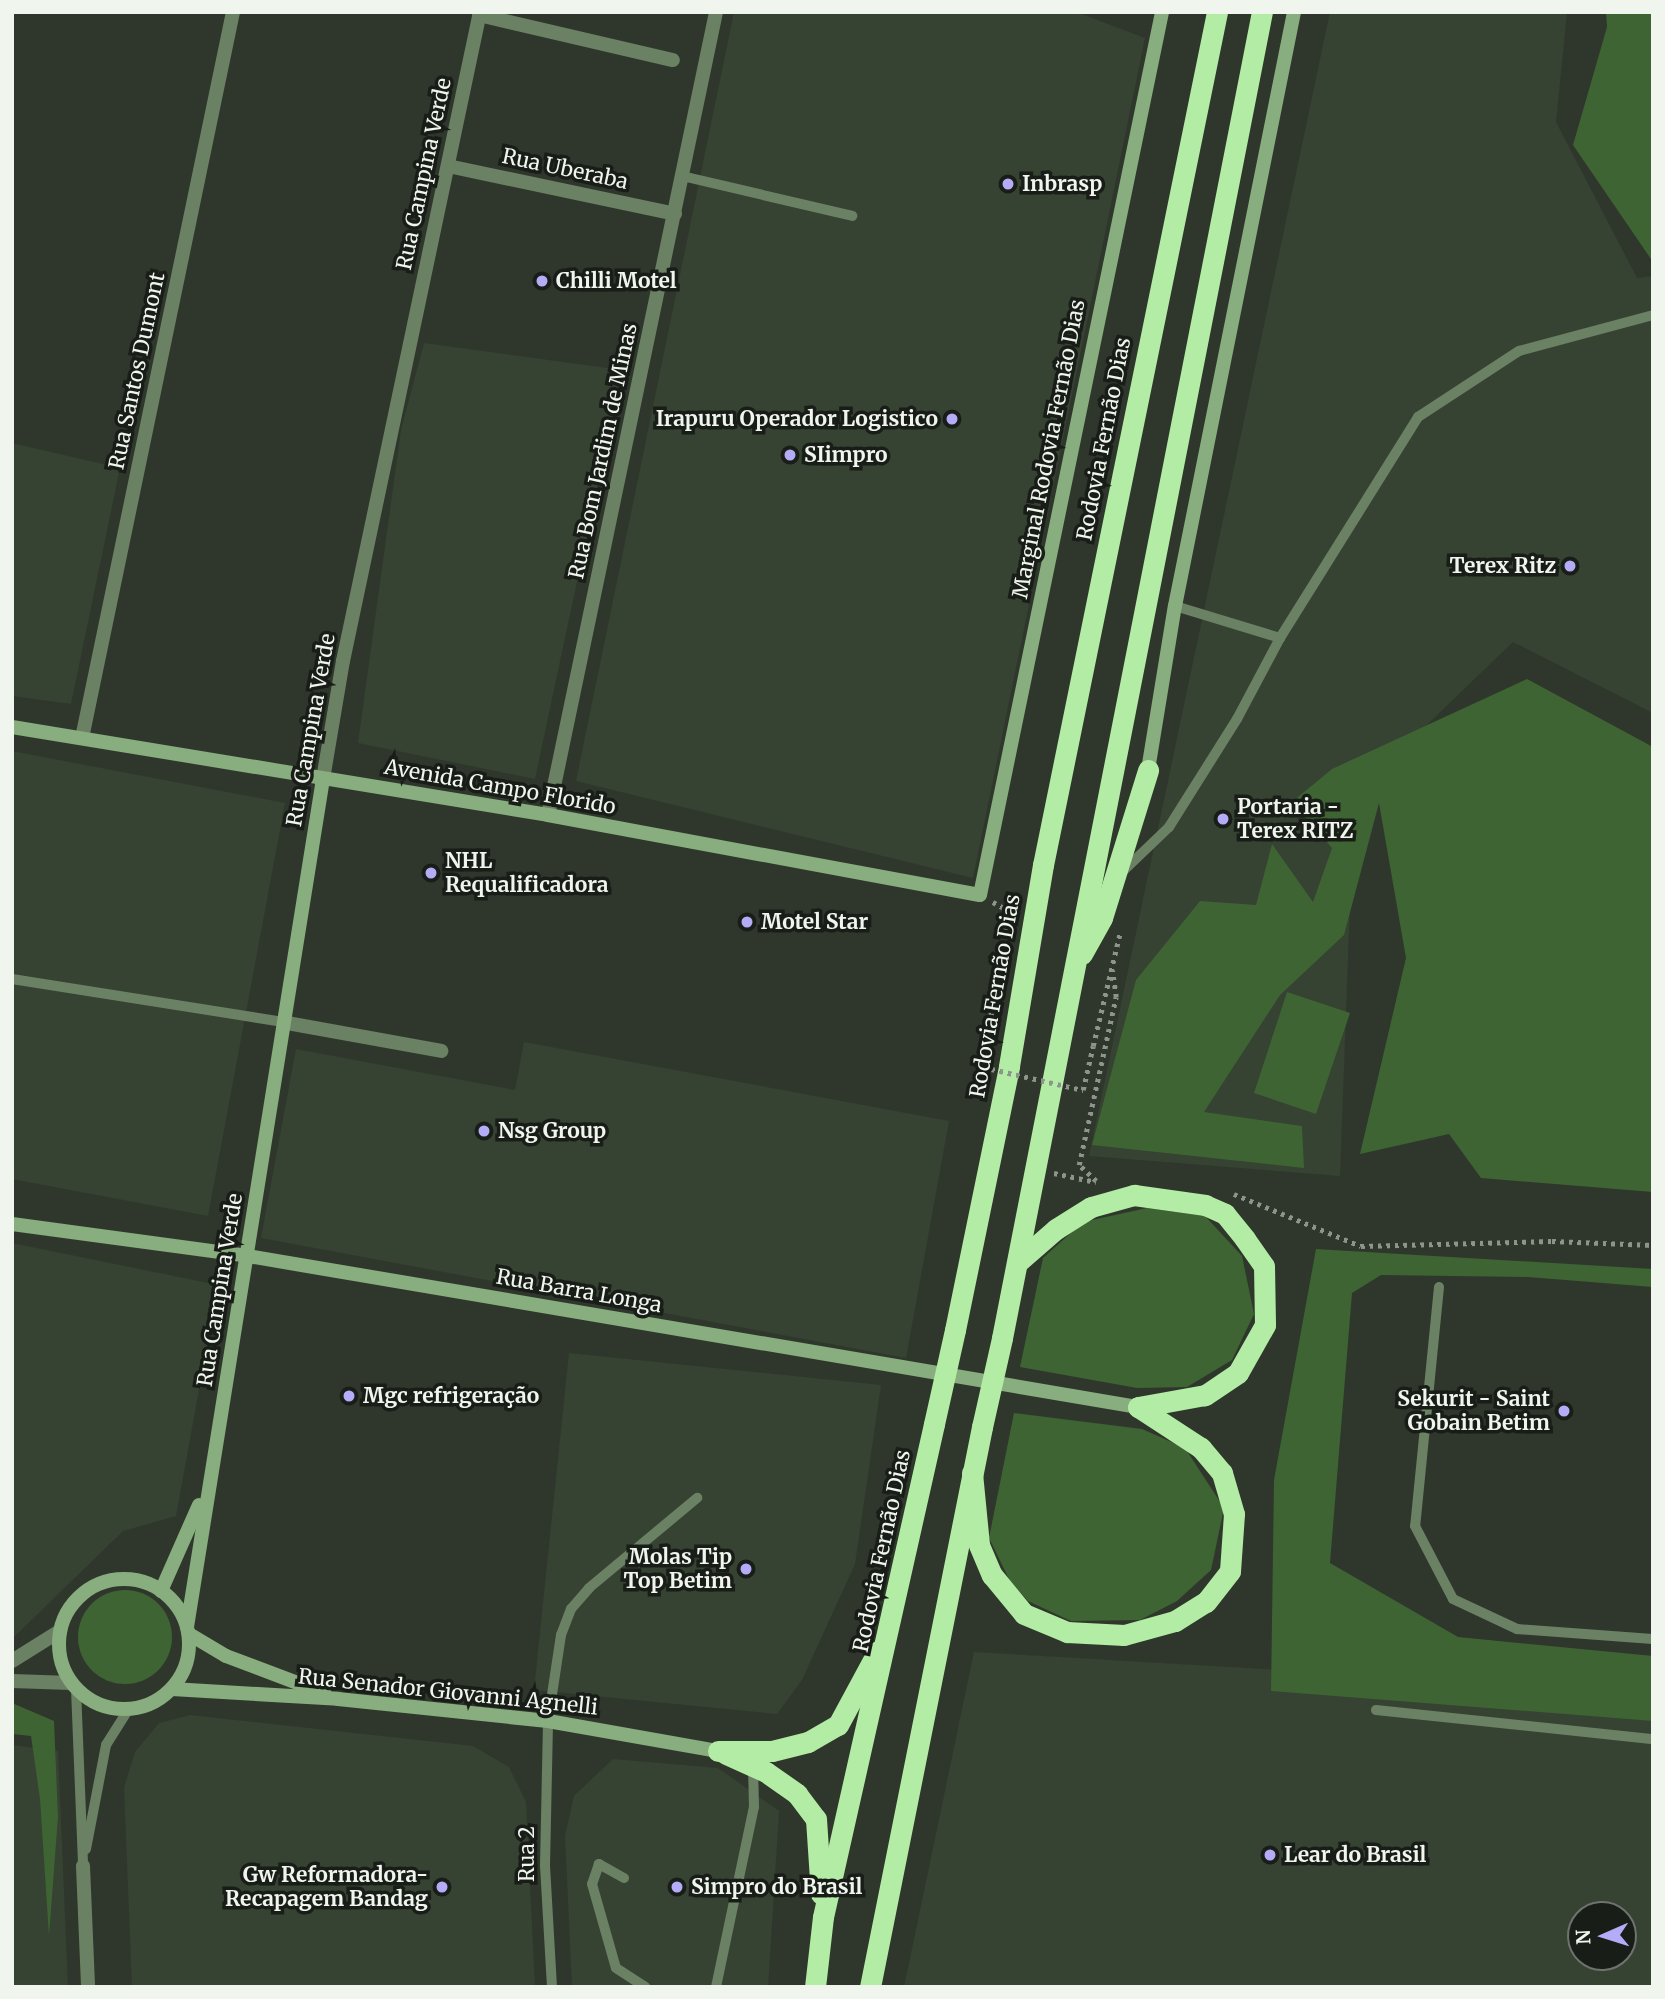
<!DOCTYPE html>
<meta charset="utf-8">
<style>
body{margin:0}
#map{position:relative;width:1665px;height:1999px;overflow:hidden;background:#2f372c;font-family:Merriweather,serif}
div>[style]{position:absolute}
.built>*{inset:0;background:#364232}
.green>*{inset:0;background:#3e6433}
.round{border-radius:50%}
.path>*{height:4.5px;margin-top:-2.25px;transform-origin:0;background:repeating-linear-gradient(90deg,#8d948b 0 3.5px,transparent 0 8.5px)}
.lane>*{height:10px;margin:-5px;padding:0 5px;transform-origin:5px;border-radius:5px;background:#6b8164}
.street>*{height:14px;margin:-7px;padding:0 7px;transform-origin:7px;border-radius:7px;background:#6b8164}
.secondary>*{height:14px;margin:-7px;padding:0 7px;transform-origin:7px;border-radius:7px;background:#88ad7e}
.secondary>.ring{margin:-7px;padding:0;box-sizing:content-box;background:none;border:14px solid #88ad7e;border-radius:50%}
.highway>*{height:21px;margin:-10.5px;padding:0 10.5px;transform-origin:10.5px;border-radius:10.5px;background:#b3eca4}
.path-bridge>*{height:4.5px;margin-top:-2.25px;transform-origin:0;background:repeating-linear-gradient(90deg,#8d948b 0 3.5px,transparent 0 8.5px)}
.highway-bridge>*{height:21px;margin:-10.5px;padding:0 10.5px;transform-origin:10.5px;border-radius:10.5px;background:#b3eca4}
.dots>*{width:19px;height:19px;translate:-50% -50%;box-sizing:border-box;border:4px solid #191d18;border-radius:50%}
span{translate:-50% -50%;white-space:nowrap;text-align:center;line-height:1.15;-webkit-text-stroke:7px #191d18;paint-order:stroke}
.street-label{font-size:21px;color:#f0f5ee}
.poi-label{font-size:21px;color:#f0f5ee;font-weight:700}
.left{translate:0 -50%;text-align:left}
.right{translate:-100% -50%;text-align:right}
.frame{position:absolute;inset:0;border:14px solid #f0f5ee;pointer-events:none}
.north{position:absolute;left:1567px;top:1901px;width:70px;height:70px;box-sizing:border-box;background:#191d18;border:2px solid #6f736e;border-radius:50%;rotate:267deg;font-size:19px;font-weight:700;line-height:28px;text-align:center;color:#f0f5ee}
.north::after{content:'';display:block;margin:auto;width:24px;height:32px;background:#b5acf8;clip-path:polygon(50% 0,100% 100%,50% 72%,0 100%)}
</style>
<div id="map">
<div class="built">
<div style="clip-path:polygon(734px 12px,1076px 12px,1145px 38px,973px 878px,576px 781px)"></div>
<div style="clip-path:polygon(1330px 12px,1567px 12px,1556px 122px,1637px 278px,1653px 276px,1653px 713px,1513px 642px,1354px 795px,1340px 1176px,1089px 1156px)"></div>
<div style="clip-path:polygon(424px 343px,622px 370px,535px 779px,358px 743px,401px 430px)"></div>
<div style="clip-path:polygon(12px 443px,120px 468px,71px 704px,12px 696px)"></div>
<div style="clip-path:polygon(12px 751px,285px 803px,208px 1216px,12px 1179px)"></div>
<div style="clip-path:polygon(524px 1042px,949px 1121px,906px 1358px,261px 1238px,296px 1049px,515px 1090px)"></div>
<div style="clip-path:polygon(12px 1243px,218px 1285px,176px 1516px,123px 1531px,12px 1639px)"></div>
<div style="clip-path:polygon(569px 1353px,881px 1385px,855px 1564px,802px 1680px,777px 1714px,534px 1690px)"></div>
<div style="clip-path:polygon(evenodd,974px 1652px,1653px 1692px,1653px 1987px,904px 1987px,974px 1652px,1581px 1915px,1623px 1915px,1623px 1957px,1581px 1957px,1581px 1915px)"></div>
<div style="clip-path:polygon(190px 1715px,473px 1746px,509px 1767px,526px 1802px,535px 1987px,132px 1987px,124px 1788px,135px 1752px,159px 1723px)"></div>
<div style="clip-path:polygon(12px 1745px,58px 1751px,68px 1987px,12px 1987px)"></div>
<div style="clip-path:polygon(613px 1759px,718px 1768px,779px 1811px,768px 1987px,572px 1987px,565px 1836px,574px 1796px)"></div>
</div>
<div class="green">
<div style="clip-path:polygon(1606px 12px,1653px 12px,1653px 262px,1573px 145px,1607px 27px)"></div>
<div style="clip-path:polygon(1527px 679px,1653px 747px,1653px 1192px,1481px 1178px,1449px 1134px,1360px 1154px,1406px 958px,1379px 803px,1344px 935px,1280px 995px,1204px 1112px,1302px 1126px,1304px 1168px,1092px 1145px,1136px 980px,1200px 901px,1256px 905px,1272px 844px,1313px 902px,1332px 848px,1292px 802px,1332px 769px)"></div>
<div style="clip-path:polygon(1287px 992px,1350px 1013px,1316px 1114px,1254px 1093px)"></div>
<div style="clip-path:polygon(1147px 1208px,1205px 1216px,1242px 1256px,1254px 1314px,1232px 1360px,1187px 1387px,1137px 1388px,1020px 1367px,1043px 1258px,1083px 1222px)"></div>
<div style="clip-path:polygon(1316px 1249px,1653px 1269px,1653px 1287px,1528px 1277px,1381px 1275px,1352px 1293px,1330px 1563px,1458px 1637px,1653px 1656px,1653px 1721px,1271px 1691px,1274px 1480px)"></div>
<div style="clip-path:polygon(1014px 1413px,1142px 1429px,1185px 1448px,1224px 1508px,1211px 1570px,1177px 1601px,1140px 1620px,1071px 1621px,1028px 1601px,1010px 1581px,989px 1538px)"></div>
<div class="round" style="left:78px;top:1590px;width:94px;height:94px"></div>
<div style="clip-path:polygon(12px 1703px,54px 1721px,58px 1817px,49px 1936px,40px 1799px,31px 1736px,12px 1734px)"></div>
</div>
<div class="path">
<div style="left:993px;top:902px;width:23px;rotate:29deg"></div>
<div style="left:993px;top:1005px;width:90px;rotate:-81.1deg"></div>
<div style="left:1007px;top:916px;width:7px;rotate:-27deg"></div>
<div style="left:1093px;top:1046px;width:116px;rotate:-76.6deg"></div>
<div style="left:1054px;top:1173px;width:43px;rotate:12.1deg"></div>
<div style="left:1096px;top:1181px;width:23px;rotate:-137deg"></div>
<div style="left:1079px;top:1165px;width:172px;rotate:-77.6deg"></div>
<div style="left:1116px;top:997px;width:27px;rotate:-98deg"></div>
<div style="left:1234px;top:1194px;width:137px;rotate:22.3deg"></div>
<div style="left:1361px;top:1246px;width:191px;rotate:-1.5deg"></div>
<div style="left:1552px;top:1241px;width:101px;rotate:2.3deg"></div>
</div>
<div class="lane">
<div style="left:682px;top:176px;width:175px;rotate:13.2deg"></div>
<div style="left:1175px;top:606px;width:110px;rotate:16.9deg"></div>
<div style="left:1119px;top:875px;width:69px;rotate:-43.8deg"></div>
<div style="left:1169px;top:827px;width:128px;rotate:-57.8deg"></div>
<div style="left:1237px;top:719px;width:92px;rotate:-62deg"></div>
<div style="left:1280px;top:638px;width:261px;rotate:-58deg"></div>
<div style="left:1418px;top:417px;width:121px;rotate:-33.2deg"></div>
<div style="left:1519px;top:351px;width:139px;rotate:-15deg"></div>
<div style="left:12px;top:979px;width:273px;rotate:9deg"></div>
<div style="left:1439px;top:1287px;width:240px;rotate:95.7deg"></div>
<div style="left:1415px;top:1526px;width:82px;rotate:62.5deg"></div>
<div style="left:1453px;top:1599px;width:71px;rotate:25.1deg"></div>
<div style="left:1517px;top:1629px;width:136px;rotate:4.2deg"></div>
<div style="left:76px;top:1689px;width:177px;rotate:87.7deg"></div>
<div style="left:1376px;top:1710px;width:279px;rotate:6deg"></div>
<div style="left:86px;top:1849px;width:106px;rotate:-79.1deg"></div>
<div style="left:106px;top:1745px;width:41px;rotate:-57.8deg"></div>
<div style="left:624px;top:1878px;width:29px;rotate:-151deg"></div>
<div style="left:599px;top:1864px;width:21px;rotate:109deg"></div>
<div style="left:592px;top:1884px;width:87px;rotate:74.1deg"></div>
<div style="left:616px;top:1968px;width:35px;rotate:33deg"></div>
<div style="left:552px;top:1987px;width:121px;rotate:-93.3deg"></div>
<div style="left:545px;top:1866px;width:145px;rotate:-88.8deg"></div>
<div style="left:548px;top:1721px;width:87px;rotate:-81.4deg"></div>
<div style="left:561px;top:1635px;width:28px;rotate:-69deg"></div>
<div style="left:571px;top:1609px;width:28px;rotate:-49deg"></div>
<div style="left:589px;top:1588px;width:141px;rotate:-39.8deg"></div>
<div style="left:716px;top:1987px;width:184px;rotate:-78.1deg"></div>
<div style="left:754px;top:1807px;width:40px;rotate:-91.4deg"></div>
</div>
<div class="street">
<div style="left:479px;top:15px;width:199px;rotate:13.1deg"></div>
<div style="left:448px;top:166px;width:232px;rotate:11.9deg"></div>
<div style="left:82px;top:738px;width:742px;rotate:-78.25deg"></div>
<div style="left:323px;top:779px;width:120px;rotate:-80.4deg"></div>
<div style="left:343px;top:661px;width:663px;rotate:-78.08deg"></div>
<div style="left:548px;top:815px;width:820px;rotate:-78.18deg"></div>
<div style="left:282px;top:1022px;width:162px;rotate:10.3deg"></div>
<div style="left:12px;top:1661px;width:57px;rotate:-32deg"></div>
<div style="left:12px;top:1681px;width:59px;rotate:1.9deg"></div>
<div style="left:83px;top:1866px;width:121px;rotate:87.6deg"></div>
</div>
<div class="secondary">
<div style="left:12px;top:727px;width:543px;rotate:9.32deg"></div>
<div style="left:548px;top:815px;width:439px;rotate:10.5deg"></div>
<div style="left:980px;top:895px;width:902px;rotate:-78.35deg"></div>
<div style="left:1148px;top:770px;width:166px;rotate:-80.7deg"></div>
<div style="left:1175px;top:606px;width:606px;rotate:-78.67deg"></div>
<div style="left:12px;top:1224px;width:238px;rotate:7.7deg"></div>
<div style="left:248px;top:1256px;width:903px;rotate:9.63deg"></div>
<div class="ring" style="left:59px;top:1579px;width:116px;height:116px"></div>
<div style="left:161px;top:1591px;width:94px;rotate:-66.2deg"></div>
<div style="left:187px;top:1627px;width:859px;rotate:-80.89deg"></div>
<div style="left:189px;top:1634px;width:43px;rotate:30.7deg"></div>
<div style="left:226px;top:1656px;width:105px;rotate:20.7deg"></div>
<div style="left:172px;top:1689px;width:166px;rotate:3.4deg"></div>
<div style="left:338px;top:1699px;width:211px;rotate:6deg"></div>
<div style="left:548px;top:1721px;width:173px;rotate:10deg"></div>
</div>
<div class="highway">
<div style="left:1082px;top:954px;width:41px;rotate:-60.9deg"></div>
<div style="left:1102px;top:918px;width:155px;rotate:-72.7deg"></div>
<div style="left:1019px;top:1261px;width:49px;rotate:-40.9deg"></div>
<div style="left:1056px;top:1229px;width:41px;rotate:-32.2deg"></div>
<div style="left:1091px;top:1207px;width:45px;rotate:-15.6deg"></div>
<div style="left:1134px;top:1195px;width:72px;rotate:8deg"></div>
<div style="left:1205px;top:1205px;width:22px;rotate:24deg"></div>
<div style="left:1225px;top:1214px;width:32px;rotate:51deg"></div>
<div style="left:1245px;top:1239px;width:33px;rotate:55deg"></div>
<div style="left:1264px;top:1266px;width:59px;rotate:89deg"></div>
<div style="left:1265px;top:1325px;width:55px;rotate:119.4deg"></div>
<div style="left:1238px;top:1373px;width:40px;rotate:146deg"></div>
<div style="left:1205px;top:1395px;width:68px;rotate:169.8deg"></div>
<div style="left:955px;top:1330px;width:269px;rotate:-78.4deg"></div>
<div style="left:1009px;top:1066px;width:204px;rotate:-80.4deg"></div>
<div style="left:1043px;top:865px;width:871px;rotate:-78.47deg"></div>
<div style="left:1002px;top:1338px;width:1351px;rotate:-78.91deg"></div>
<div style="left:972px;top:1473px;width:72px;rotate:84.4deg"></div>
<div style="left:979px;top:1545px;width:33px;rotate:67deg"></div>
<div style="left:992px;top:1575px;width:50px;rotate:50.6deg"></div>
<div style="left:1024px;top:1614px;width:47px;rotate:22.7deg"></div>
<div style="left:1067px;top:1632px;width:57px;rotate:3deg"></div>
<div style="left:1124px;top:1635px;width:53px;rotate:-15.4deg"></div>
<div style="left:1175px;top:1621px;width:36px;rotate:-32deg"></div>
<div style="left:1206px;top:1602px;width:39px;rotate:-52deg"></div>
<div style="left:1230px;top:1571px;width:57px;rotate:-86deg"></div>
<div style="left:1234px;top:1514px;width:43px;rotate:-106.3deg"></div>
<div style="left:1222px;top:1473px;width:33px;rotate:-130deg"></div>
<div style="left:1201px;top:1448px;width:75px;rotate:-146.9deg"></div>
<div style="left:718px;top:1751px;width:54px"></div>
<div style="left:772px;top:1751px;width:37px;rotate:-14deg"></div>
<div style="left:808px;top:1742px;width:34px;rotate:-30deg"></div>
<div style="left:838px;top:1725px;width:84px;rotate:-61.6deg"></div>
<div style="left:726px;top:1754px;width:44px;rotate:24.2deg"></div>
<div style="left:766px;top:1772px;width:38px;rotate:35deg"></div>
<div style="left:797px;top:1794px;width:31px;rotate:53deg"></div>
<div style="left:816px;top:1819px;width:75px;rotate:86.2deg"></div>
<div style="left:815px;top:1987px;width:70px;rotate:-83.5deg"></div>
<div style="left:823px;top:1917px;width:505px;rotate:-77.31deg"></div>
<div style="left:870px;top:1987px;width:571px;rotate:-78.69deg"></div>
</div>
<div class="path-bridge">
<div style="left:993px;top:1005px;width:63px;rotate:99.2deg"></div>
<div style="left:983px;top:1067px;width:103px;rotate:13deg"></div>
<div style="left:1083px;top:1090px;width:45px;rotate:-77.2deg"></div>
</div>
<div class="highway-bridge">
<div style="left:934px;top:1424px;width:96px;rotate:-77.4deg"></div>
<div style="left:982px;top:1427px;width:91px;rotate:-77.3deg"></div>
</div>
<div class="dots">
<div style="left:1008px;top:184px;background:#b5acf8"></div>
<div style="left:542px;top:281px;background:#b5acf8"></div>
<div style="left:952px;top:419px;background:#b5acf8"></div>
<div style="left:790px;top:455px;background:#b5acf8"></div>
<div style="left:1570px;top:566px;background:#b5acf8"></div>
<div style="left:1223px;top:819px;background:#b5acf8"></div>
<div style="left:431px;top:873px;background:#b5acf8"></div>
<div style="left:747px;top:922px;background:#b5acf8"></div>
<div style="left:484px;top:1131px;background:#b5acf8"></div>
<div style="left:349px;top:1396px;background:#b5acf8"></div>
<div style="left:1564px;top:1411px;background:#b5acf8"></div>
<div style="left:746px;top:1569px;background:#b5acf8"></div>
<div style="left:1270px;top:1855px;background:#b5acf8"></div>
<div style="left:442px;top:1887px;background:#b5acf8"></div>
<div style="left:677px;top:1887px;background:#b5acf8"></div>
</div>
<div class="street-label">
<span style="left:565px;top:169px;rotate:12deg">Rua Uberaba</span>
<span style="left:424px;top:174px;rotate:-78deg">Rua Campina Verde</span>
<span style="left:137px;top:371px;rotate:-78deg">Rua Santos Dumont</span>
<span style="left:1104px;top:439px;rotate:-79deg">Rodovia Fernão Dias</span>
<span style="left:1049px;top:449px;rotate:-79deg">Marginal Rodovia Fernão Dias</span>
<span style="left:603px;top:451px;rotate:-78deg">Rua Bom Jardim de Minas</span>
<span style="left:311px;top:730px;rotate:-80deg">Rua Campina Verde</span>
<span style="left:500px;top:787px;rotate:10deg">Avenida Campo Florido</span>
<span style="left:995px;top:996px;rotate:-80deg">Rodovia Fernão Dias</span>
<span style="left:220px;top:1290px;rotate:-81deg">Rua Campina Verde</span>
<span style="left:579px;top:1291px;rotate:10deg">Rua Barra Longa</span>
<span style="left:882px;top:1551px;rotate:-78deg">Rodovia Fernão Dias</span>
<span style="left:448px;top:1692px;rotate:6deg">Rua Senador Giovanni Agnelli</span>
<span style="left:527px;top:1854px;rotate:-90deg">Rua 2</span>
</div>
<div class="poi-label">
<span class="left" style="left:1022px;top:184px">Inbrasp</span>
<span class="left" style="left:556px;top:281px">Chilli Motel</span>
<span class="right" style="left:938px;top:419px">Irapuru Operador Logistico</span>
<span class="left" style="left:804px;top:455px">SIimpro</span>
<span class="right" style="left:1556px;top:566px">Terex Ritz</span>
<span class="left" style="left:1237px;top:819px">Portaria -<br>Terex RITZ</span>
<span class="left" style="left:445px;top:873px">NHL<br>Requalificadora</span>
<span class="left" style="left:761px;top:922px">Motel Star</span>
<span class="left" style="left:498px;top:1131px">Nsg Group</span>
<span class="left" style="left:363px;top:1396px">Mgc refrigeração</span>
<span class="right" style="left:1550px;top:1411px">Sekurit - Saint<br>Gobain Betim</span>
<span class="right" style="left:732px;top:1569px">Molas Tip<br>Top Betim</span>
<span class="left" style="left:1284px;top:1855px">Lear do Brasil</span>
<span class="right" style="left:428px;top:1887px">Gw Reformadora-<br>Recapagem Bandag</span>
<span class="left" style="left:691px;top:1887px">Simpro do Brasil</span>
</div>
<div class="frame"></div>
<div class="north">N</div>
</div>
